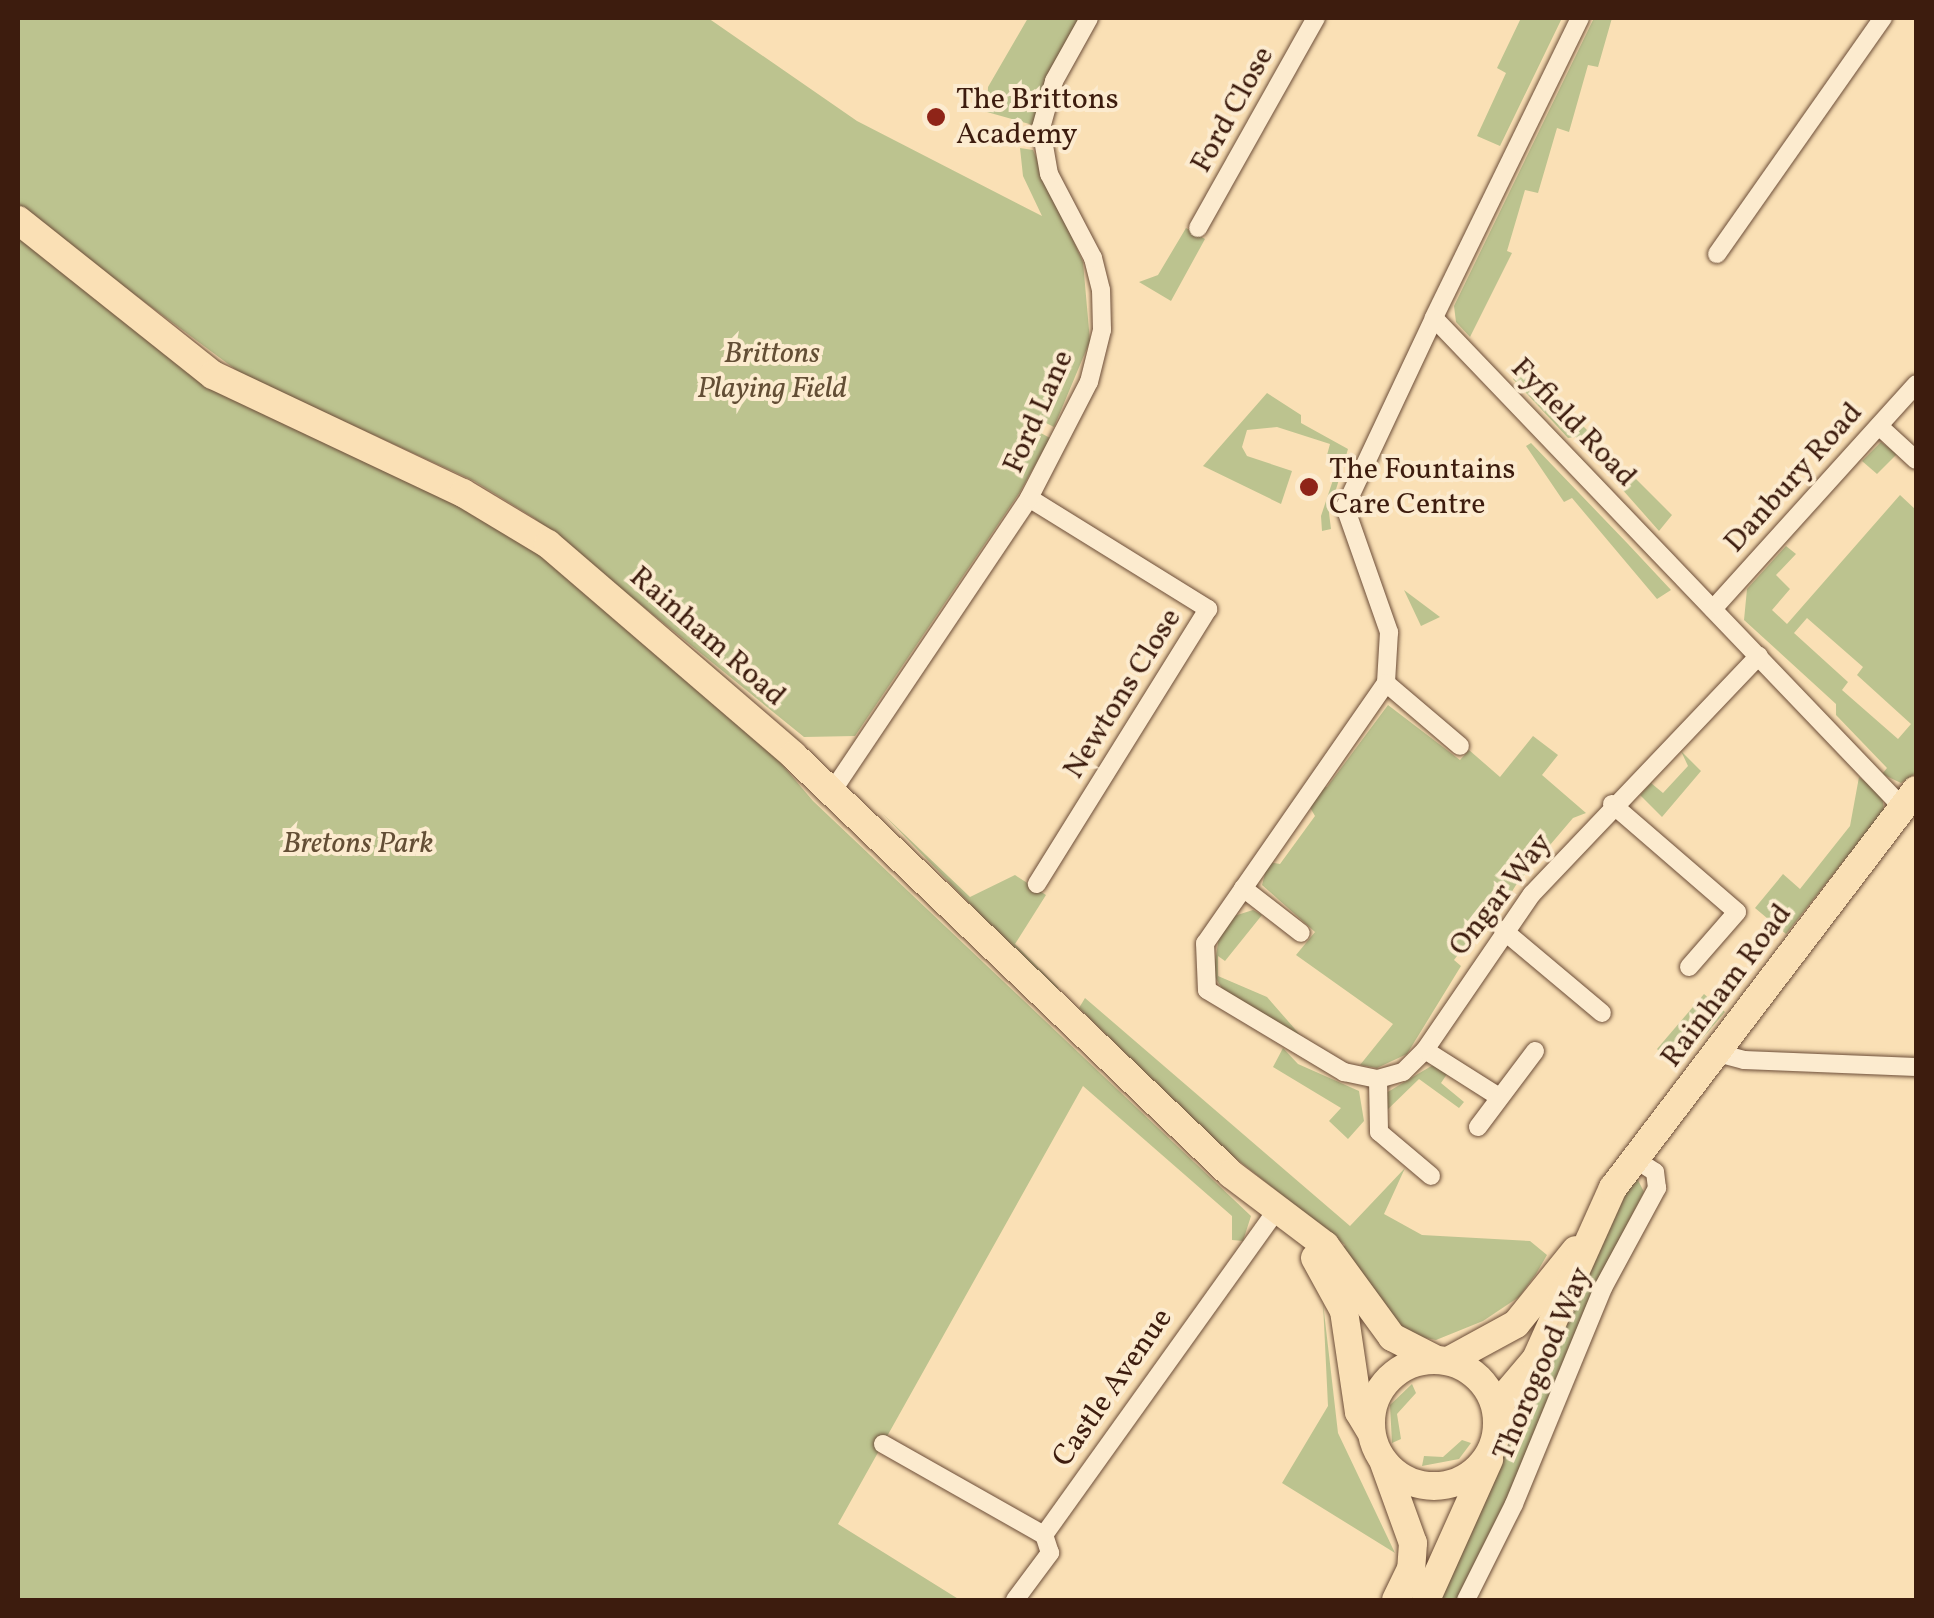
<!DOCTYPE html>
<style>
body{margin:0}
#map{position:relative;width:1934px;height:1618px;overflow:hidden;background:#fae0b5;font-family:Vollkorn,serif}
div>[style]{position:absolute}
.green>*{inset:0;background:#bcc38f}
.roads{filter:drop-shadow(0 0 2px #6c4d38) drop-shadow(0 0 2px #6c4d38)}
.street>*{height:18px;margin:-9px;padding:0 9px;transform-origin:9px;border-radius:9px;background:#fcebcf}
.primary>*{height:28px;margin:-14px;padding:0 14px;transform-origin:14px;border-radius:14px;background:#fae0b5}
.primary>.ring{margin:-14px;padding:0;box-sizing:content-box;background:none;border:28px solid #fae0b5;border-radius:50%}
.dots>*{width:28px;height:28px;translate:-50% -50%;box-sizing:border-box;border:5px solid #fcebcf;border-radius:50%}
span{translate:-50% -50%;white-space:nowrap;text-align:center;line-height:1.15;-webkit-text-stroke:8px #fcebcf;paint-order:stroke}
.poi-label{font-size:30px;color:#3d1c0e}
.left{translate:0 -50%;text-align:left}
.street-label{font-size:30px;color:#3d1c0e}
.park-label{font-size:30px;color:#634e35;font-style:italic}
.frame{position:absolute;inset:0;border:20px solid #3d1c0e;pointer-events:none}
</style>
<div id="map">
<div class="green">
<div style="clip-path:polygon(18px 18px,708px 18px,857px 121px,1042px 216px,1023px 176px,1020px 148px,1033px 150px,1083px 262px,1090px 341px,1054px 427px,1044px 422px,1039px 432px,1050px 438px,1020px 492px,855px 736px,804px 737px,534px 518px,474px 481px,243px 375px,18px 208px)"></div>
<div style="clip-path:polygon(1028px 18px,1080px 18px,1045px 82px,1033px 125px,987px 112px,988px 87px)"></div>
<div style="clip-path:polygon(1521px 18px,1562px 18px,1500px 146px,1477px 136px,1506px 73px,1497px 68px)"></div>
<div style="clip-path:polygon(1594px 18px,1612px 18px,1598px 67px,1588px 65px,1569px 132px,1557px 128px,1538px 193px,1525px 190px,1507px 251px,1512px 253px,1470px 337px,1456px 322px,1454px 306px)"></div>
<div style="clip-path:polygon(1186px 228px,1205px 239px,1171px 301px,1139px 282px,1158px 275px)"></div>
<div style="clip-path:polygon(18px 231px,181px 365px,480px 515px,537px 550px,774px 755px,813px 801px,1251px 1216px,1243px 1241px,1232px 1240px,1232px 1216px,1083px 1086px,838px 1524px,960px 1600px,18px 1600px)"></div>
<div style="clip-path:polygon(1524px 367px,1672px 515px,1659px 531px,1576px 437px,1568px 438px,1513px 379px)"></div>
<div style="clip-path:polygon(1267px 393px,1301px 415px,1301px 423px,1348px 449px,1329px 513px,1331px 529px,1322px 531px,1321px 516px,1340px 459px,1327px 455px,1330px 444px,1277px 427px,1247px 430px,1242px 447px,1247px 456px,1292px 471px,1281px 504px,1203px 466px)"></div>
<div style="clip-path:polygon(1881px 442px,1897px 454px,1877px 474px,1862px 461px)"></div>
<div style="clip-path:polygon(1531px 443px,1628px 544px,1671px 590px,1657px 599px,1572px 498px,1564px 502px,1526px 446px)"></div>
<div style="clip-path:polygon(evenodd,1900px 495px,1916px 510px,1916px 773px,1901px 783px,1882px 774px,1887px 768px,1836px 715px,1836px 704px,1744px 620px,1747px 589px,1786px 546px,1796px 554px,1776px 575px,1790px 589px,1772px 610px,1787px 624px,1900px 495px,1807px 618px,1863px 667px,1857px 675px,1911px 724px,1898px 739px,1842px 690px,1848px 682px,1794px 633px,1807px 618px)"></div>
<div style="clip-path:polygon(1404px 590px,1440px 617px,1421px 626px)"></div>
<div style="clip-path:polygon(1388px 705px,1460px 760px,1469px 750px,1500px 777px,1533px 736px,1558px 755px,1542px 775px,1586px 813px,1573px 818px,1516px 885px,1487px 932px,1479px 927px,1454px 960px,1461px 966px,1407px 1054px,1377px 1068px,1360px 1065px,1393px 1024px,1296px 955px,1315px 932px,1262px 885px,1268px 862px,1280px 864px,1315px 816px,1308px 804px,1319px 788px,1327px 787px)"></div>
<div style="clip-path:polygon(1681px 751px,1701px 771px,1662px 817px,1640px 795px,1651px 783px,1663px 793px,1688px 766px)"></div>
<div style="clip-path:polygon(1859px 777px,1882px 795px,1884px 810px,1786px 934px,1755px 908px,1783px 874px,1800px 889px,1850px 826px)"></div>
<div style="clip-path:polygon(883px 814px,970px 897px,1015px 875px,1046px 895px,1015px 944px,1059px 988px,1053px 990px)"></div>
<div style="clip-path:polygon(1253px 910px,1262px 915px,1225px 961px,1218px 956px,1218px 976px,1267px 997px,1301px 1036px,1223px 990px,1213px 974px,1219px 937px,1234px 916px)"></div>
<div style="clip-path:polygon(1704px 994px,1725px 1012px,1676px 1069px,1657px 1049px)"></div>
<div style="clip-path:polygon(1085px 998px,1350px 1226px,1405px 1168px,1384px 1214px,1422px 1235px,1530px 1241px,1547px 1255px,1536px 1274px,1519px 1297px,1483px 1321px,1436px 1340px,1405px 1334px,1341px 1250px,1345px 1245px,1219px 1145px,1079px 1008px)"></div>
<div style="clip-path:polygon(1283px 1048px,1298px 1064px,1359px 1091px,1364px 1121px,1348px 1139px,1329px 1121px,1341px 1108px,1273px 1067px)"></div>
<div style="clip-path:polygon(1433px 1065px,1449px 1071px,1441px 1083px,1464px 1102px,1459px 1108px,1419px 1079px,1384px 1113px,1386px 1093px)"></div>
<div style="clip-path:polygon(1637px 1178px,1644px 1192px,1598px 1280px,1503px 1511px,1458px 1600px,1440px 1600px,1488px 1491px,1505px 1415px,1630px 1180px)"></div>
<div style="clip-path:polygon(1323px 1303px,1338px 1433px,1395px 1553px,1282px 1483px,1328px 1406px)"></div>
<div style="clip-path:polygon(1412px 1384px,1416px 1393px,1397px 1414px,1401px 1439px,1392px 1443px,1390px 1405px)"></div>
<div style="clip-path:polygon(1462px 1440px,1471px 1443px,1459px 1459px,1422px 1466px,1424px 1456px,1443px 1457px)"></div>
</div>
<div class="roads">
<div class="street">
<div style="left:1580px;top:18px;width:334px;rotate:116deg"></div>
<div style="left:1434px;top:318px;width:678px;rotate:46.25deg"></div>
<div style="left:1198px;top:228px;width:241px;rotate:-60.7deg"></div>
<div style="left:1717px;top:254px;width:289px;rotate:-54.9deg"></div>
<div style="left:1434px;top:318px;width:209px;rotate:115.2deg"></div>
<div style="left:1345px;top:507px;width:133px;rotate:70.6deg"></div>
<div style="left:1389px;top:632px;width:51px;rotate:93.4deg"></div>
<div style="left:1386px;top:683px;width:317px;rotate:124.8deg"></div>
<div style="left:1205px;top:943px;width:47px;rotate:87.6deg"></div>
<div style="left:1207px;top:990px;width:160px;rotate:30.9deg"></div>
<div style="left:1344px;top:1072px;width:35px;rotate:12deg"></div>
<div style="left:1378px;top:1079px;width:26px;rotate:-16deg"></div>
<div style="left:1403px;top:1072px;width:31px;rotate:-45deg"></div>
<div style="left:1425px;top:1050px;width:189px;rotate:-55.6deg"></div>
<div style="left:1532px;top:894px;width:329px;rotate:-46.4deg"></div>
<div style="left:1879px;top:426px;width:50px;rotate:42.6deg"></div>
<div style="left:1029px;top:498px;width:211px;rotate:31.8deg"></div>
<div style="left:1208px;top:609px;width:324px;rotate:121.9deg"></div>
<div style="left:1713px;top:609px;width:303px;rotate:-47.9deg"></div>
<div style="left:1386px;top:683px;width:97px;rotate:40.4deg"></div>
<div style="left:831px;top:793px;width:355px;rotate:-56.1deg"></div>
<div style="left:1029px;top:498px;width:131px;rotate:-62.7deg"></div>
<div style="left:1089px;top:382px;width:54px;rotate:-76deg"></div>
<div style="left:1102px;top:330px;width:40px;rotate:-91.4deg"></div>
<div style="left:1101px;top:290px;width:33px;rotate:-104deg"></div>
<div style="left:1093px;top:258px;width:95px;rotate:-117.6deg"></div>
<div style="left:1049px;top:174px;width:47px;rotate:-99.9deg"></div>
<div style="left:1041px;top:128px;width:49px;rotate:-74.5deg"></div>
<div style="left:1054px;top:81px;width:72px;rotate:-60.9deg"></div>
<div style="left:1612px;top:804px;width:165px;rotate:40.8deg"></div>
<div style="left:1737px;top:912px;width:73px;rotate:131.1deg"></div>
<div style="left:1243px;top:888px;width:73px;rotate:37.8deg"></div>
<div style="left:1503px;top:930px;width:129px;rotate:40deg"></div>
<div style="left:1425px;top:1050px;width:88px;rotate:32.4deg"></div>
<div style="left:1718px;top:1053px;width:27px;rotate:15deg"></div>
<div style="left:1744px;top:1060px;width:172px;rotate:2.3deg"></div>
<div style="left:1378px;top:1079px;width:53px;rotate:88.9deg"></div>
<div style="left:1379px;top:1132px;width:68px;rotate:40.2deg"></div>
<div style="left:1478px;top:1127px;width:95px;rotate:-53.1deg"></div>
<div style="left:883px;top:1444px;width:185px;rotate:29.5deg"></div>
<div style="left:1015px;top:1600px;width:59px;rotate:-53.3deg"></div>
<div style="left:1050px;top:1553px;width:19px;rotate:-108deg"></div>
<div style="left:1044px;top:1535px;width:397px;rotate:-54.4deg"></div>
<div style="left:1466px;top:1600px;width:107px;rotate:-63.4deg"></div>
<div style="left:1514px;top:1504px;width:234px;rotate:-67.6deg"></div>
<div style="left:1603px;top:1288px;width:114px;rotate:-61.6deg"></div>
<div style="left:1657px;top:1188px;width:16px;rotate:-97deg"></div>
<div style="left:1655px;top:1172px;width:24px;rotate:-147deg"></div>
</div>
<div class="primary">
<div style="left:18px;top:220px;width:249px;rotate:38.5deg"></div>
<div style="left:213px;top:375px;width:276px;rotate:25.3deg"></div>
<div style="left:463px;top:493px;width:99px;rotate:31deg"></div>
<div style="left:548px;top:544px;width:323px;rotate:40.7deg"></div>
<div style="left:793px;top:755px;width:606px;rotate:43.73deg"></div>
<div style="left:1231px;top:1174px;width:118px;rotate:37.1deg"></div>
<div style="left:1325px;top:1245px;width:114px;rotate:53.9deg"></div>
<div style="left:1392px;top:1337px;width:46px;rotate:27.1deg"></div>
<div style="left:1315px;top:1258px;width:60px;rotate:61.3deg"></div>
<div style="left:1344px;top:1311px;width:102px;rotate:81.6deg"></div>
<div style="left:1359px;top:1412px;width:21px;rotate:59deg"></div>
<div style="left:1450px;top:1360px;width:75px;rotate:-28.6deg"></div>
<div style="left:1516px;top:1324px;width:95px;rotate:-51deg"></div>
<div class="ring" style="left:1371px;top:1360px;width:98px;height:98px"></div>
<div style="left:1498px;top:1424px;width:25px;rotate:-81deg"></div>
<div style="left:1502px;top:1399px;width:52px;rotate:-49.6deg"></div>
<div style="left:1536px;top:1359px;width:188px;rotate:-65.8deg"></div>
<div style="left:1613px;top:1188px;width:500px;rotate:-52.72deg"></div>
<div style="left:1384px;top:1463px;width:85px;rotate:70.1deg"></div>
<div style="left:1413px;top:1543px;width:26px;rotate:94deg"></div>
<div style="left:1411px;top:1569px;width:34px;rotate:116deg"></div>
<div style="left:1426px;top:1600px;width:154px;rotate:-65.8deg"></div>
</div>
</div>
<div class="dots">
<div style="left:936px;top:117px;background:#8f2418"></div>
<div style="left:1309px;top:487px;background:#8f2418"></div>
</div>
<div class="poi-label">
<span class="left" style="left:956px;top:117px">The Brittons<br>Academy</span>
<span class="left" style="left:1329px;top:487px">The Fountains<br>Care Centre</span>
</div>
<div class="street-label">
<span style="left:1233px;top:110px;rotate:-61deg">Ford Close</span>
<span style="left:1039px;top:412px;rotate:-66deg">Ford Lane</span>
<span style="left:1573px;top:423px;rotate:46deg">Fyfield Road</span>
<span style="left:1794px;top:478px;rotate:-48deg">Danbury Road</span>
<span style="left:707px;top:637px;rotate:41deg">Rainham Road</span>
<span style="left:1123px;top:694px;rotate:-58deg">Newtons Close</span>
<span style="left:1501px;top:895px;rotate:-52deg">Ongar Way</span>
<span style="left:1727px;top:986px;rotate:-53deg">Rainham Road</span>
<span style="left:1543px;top:1364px;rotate:-67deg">Thorogood Way</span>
<span style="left:1113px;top:1388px;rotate:-55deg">Castle Avenue</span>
</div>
<div class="park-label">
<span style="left:772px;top:371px">Brittons<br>Playing Field</span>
<span style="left:358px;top:844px">Bretons Park</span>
</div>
<div class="frame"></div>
</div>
